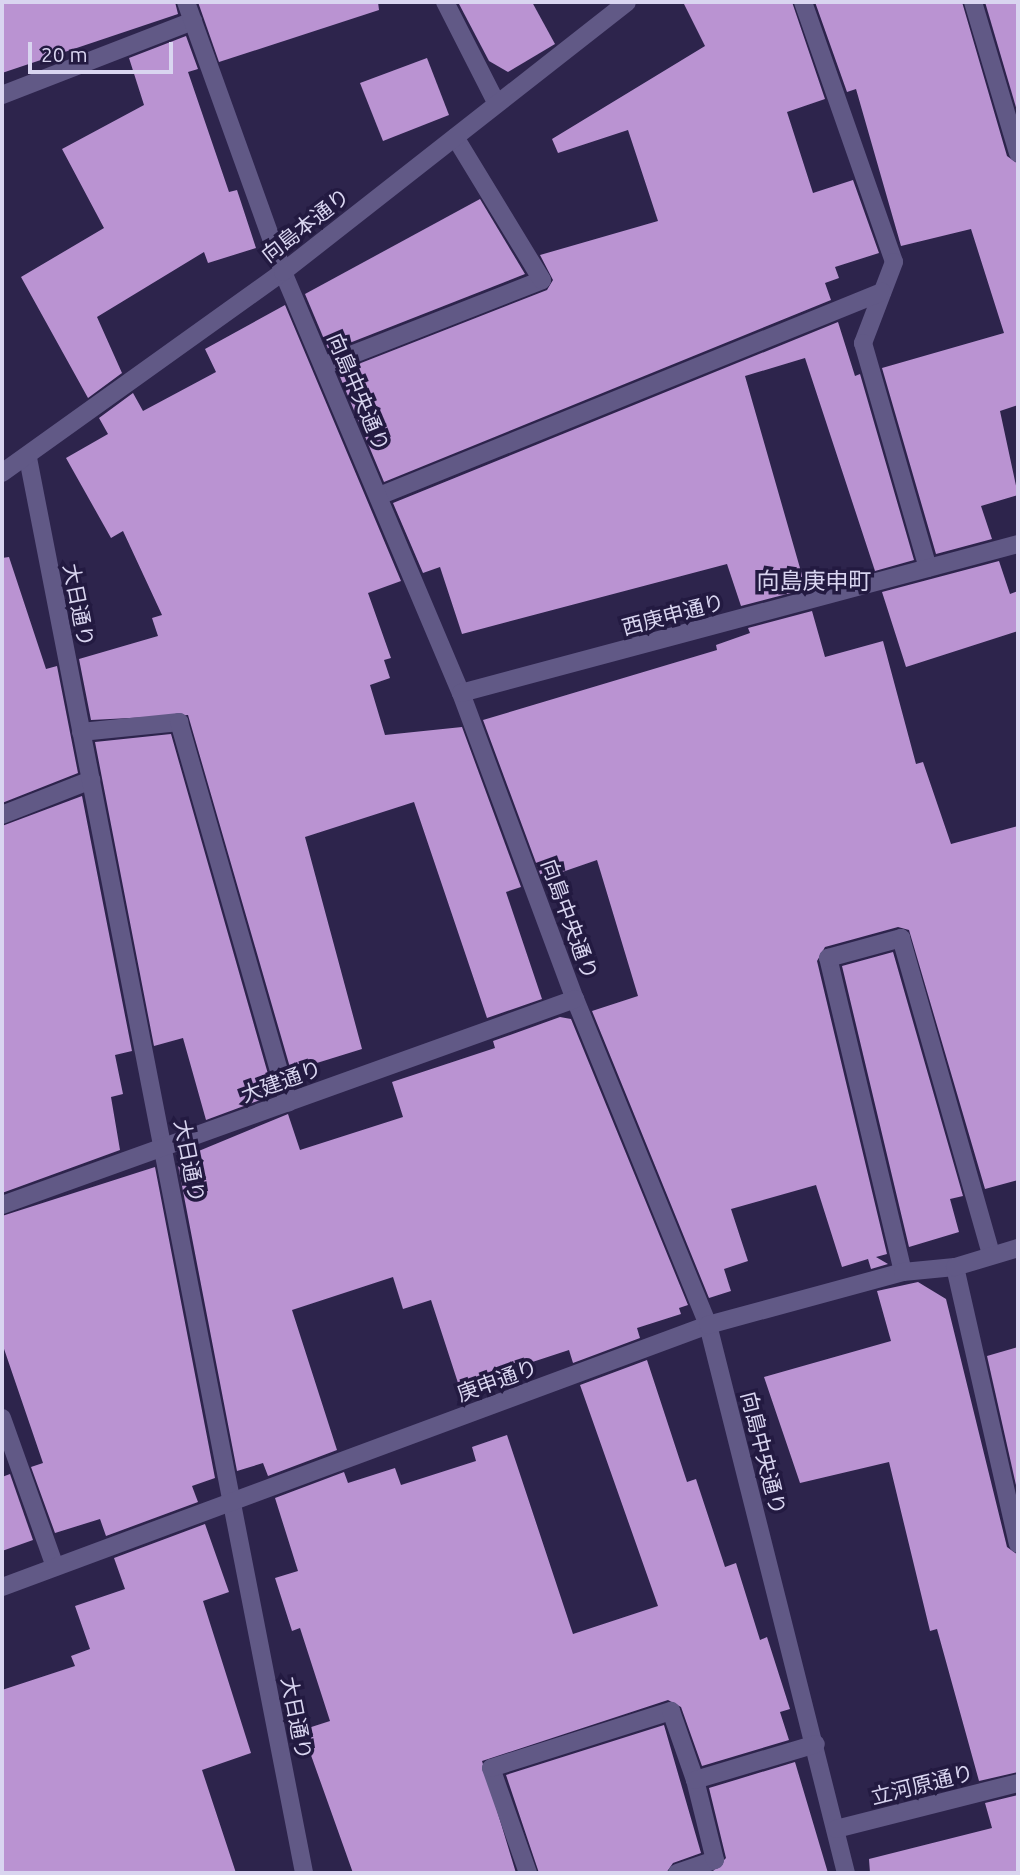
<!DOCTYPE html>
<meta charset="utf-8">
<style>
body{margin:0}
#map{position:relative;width:1020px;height:1875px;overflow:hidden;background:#2d244c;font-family:Ubuntu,"Noto Sans JP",sans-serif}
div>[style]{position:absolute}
.building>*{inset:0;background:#ba93d2}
.lane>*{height:18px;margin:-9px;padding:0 9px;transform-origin:9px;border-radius:9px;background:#615986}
.street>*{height:18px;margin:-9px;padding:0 9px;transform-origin:9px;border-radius:9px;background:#615986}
span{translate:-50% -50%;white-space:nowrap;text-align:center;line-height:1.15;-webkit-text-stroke:7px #231a41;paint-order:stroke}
.street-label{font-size:21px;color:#d9d5f0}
.neighbourhood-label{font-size:23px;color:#d9d5f0}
.frame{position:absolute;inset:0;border:4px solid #d9d5f0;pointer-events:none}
.scale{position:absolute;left:28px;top:42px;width:145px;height:32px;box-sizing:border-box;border:4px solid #d9d5f0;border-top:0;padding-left:9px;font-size:21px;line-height:24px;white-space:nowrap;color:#d9d5f0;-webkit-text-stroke:5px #231a41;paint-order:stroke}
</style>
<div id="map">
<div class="building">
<div style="clip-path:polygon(2px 2px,175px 2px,178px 14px,2px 73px)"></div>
<div style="clip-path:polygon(198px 2px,378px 2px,379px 10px,219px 62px)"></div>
<div style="clip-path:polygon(458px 2px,532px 2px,555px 44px,508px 72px,489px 61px)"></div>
<div style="clip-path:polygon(683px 2px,792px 2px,825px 99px,787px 112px,813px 193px,853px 180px,879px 253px,835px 267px,839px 278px,825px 283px,831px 300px,384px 482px,338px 372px,547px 290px,553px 280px,540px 255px,658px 221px,628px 130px,558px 153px,552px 139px,705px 46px)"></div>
<div style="clip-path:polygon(815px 2px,962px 2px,1007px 156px,1018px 164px,1018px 405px,1000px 411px,1018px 495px,981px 506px,992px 539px,936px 554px,882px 368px,1004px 333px,971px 229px,901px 246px,856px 89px,847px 92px)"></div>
<div style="clip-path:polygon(985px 2px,1018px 2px,1018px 114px)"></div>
<div style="clip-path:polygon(186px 36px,198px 69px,188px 72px,229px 192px,237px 190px,256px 248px,208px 263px,204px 252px,97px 317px,122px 373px,88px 398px,21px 277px,104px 228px,62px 149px,144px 105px,129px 58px)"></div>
<div style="clip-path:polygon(427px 58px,449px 115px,383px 141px,360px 83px)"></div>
<div style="clip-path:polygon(480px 199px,525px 274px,329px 351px,305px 294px)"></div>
<div style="clip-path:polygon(285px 305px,401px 581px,368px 593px,391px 658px,384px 660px,390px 678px,370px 685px,385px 735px,462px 727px,521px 887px,506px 892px,542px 999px,487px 1018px,414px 802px,305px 837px,362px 1049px,291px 1071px,188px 715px,91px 720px,79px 659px,158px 636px,152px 618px,162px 615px,123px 531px,111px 538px,66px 458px,108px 434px,99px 418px,133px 393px,143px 411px,216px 372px,205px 349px)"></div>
<div style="clip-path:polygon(838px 322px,855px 376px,860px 374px,914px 560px,875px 571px,805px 358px,745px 376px,806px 589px,741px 606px,727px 564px,462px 634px,440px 567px,423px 573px,393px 503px)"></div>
<div style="clip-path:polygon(9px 557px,46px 669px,57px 666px,78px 773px,2px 803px,2px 558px)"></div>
<div style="clip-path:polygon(999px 561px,1010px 594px,1018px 591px,1018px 631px,906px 667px,882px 592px)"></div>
<div style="clip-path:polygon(812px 611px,825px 657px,883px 641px,916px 764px,923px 762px,951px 844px,1018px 826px,1018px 1180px,985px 1189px,909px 930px,898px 927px,825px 947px,817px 961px,887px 1254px,876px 1257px,888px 1264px,871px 1269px,868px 1259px,842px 1267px,816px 1185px,731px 1209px,748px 1261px,724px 1269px,731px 1291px,709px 1298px,592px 1011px,638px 996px,597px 860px,542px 879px,483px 720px,717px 650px,716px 645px,750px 633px,748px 628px)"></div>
<div style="clip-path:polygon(171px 734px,274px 1095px,206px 1120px,183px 1038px,154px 1046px,95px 742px)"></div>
<div style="clip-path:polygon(82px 796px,132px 1051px,115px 1055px,123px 1094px,111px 1097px,120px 1150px,2px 1193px,2px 826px)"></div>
<div style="clip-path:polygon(893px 952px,963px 1196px,950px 1199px,959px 1232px,909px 1247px,842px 966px)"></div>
<div style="clip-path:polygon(560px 1017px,571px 1019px,688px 1305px,679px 1308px,681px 1314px,637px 1328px,640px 1338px,573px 1363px,569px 1350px,459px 1386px,431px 1300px,403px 1309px,393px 1277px,292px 1310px,337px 1450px,268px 1476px,263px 1463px,237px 1471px,177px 1160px,288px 1114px,300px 1150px,403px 1117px,392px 1082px,495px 1048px,493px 1041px)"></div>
<div style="clip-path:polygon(155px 1167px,215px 1478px,192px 1486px,198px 1502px,106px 1536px,100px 1519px,55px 1533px,31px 1467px,43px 1463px,2px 1343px,2px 1216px)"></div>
<div style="clip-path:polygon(918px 1282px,946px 1299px,1007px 1547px,1018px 1555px,1018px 1772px,979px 1781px,937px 1629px,930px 1631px,889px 1462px,800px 1483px,764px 1377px,891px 1341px,877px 1291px)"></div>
<div style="clip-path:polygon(1018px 1347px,1018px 1494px,987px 1356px)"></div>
<div style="clip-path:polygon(647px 1360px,687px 1482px,696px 1479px,725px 1567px,736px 1563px,760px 1640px,767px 1637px,790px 1709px,780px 1712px,789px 1740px,702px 1766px,681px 1707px,668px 1700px,482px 1761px,516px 1873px,353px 1873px,302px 1730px,330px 1721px,300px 1628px,292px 1631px,275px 1578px,298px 1571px,275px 1498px,344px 1472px,348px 1483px,395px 1468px,401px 1485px,476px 1461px,472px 1447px,507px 1435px,573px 1634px,658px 1606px,580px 1385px)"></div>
<div style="clip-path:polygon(10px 1474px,33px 1540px,2px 1551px,2px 1477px)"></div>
<div style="clip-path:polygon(205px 1524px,229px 1592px,203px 1601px,251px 1753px,202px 1770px,236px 1873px,2px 1873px,2px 1690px,75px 1666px,71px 1656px,90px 1649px,75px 1606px,125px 1589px,114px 1558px)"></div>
<div style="clip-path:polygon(664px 1725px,701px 1853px,673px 1863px,666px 1873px,539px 1873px,506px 1775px)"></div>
<div style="clip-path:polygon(795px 1762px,828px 1873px,711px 1873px,726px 1858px,709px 1788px)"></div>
<div style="clip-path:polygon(1018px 1795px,1018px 1873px,870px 1873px,869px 1859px,992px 1828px,985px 1803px)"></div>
</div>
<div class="lane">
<div style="left:445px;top:2px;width:114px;rotate:63deg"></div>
<div style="left:803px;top:2px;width:275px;rotate:70.7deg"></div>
<div style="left:894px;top:262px;width:87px;rotate:110.9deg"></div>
<div style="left:863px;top:343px;width:234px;rotate:73.9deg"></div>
<div style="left:973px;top:2px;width:158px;rotate:73.4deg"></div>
<div style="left:2px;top:95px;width:205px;rotate:-21.2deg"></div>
<div style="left:323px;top:366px;width:235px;rotate:-21.4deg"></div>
<div style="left:542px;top:280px;width:167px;rotate:-121.3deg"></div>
<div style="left:379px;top:496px;width:543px;rotate:-22.08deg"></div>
<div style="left:81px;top:732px;width:99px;rotate:-5.8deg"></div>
<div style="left:179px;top:722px;width:396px;rotate:74deg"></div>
<div style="left:2px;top:815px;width:96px;rotate:-21.5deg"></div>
<div style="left:955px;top:1267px;width:284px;rotate:77.2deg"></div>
<div style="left:903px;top:1272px;width:323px;rotate:-103.4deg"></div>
<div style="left:828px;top:958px;width:76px;rotate:-15.3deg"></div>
<div style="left:901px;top:938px;width:328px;rotate:74.1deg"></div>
<div style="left:528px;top:1873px;width:111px;rotate:-109.4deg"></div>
<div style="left:491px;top:1768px;width:189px;rotate:-17.6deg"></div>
<div style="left:671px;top:1711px;width:73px;rotate:70.8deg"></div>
</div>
<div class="street">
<div style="left:186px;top:2px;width:287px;rotate:70.2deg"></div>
<div style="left:283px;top:272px;width:457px;rotate:67.1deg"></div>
<div style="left:461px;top:693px;width:327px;rotate:69.6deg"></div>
<div style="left:575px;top:999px;width:352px;rotate:67.8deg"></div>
<div style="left:708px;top:1325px;width:565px;rotate:75.87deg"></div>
<div style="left:28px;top:458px;width:1442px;rotate:78.96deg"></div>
<div style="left:2px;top:473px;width:345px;rotate:-35.6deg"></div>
<div style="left:283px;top:272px;width:437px;rotate:-38.1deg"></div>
<div style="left:461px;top:693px;width:577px;rotate:-14.98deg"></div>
<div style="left:2px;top:1205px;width:609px;rotate:-19.77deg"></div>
<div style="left:2px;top:1418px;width:158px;rotate:70.4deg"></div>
<div style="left:2px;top:1587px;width:753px;rotate:-20.36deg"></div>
<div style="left:708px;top:1325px;width:202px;rotate:-15.2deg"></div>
<div style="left:903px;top:1272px;width:52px;rotate:-5.5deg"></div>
<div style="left:955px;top:1267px;width:66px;rotate:-16.8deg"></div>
<div style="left:836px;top:1829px;width:188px;rotate:-14.2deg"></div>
<div style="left:677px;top:1873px;width:40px;rotate:-18.9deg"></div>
<div style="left:715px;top:1860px;width:82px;rotate:-104deg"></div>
<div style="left:695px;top:1780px;width:126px;rotate:-16.6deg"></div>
</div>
<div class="street-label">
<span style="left:305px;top:225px;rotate:-38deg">向島本通り</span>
<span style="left:359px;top:392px;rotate:67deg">向島中央通り</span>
<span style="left:79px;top:605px;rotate:79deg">大日通り</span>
<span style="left:673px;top:614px;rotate:-15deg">西庚申通り</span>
<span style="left:570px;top:919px;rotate:70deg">向島中央通り</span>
<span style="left:281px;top:1081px;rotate:-20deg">大建通り</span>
<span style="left:190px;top:1161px;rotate:79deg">大日通り</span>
<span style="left:497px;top:1380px;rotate:-20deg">庚申通り</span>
<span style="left:764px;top:1453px;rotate:76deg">向島中央通り</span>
<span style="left:297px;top:1718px;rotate:79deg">大日通り</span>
<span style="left:922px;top:1784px;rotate:-14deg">立河原通り</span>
</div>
<div class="neighbourhood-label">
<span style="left:814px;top:581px">向島庚申町</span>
</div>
<div class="frame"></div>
<div class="scale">20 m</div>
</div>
